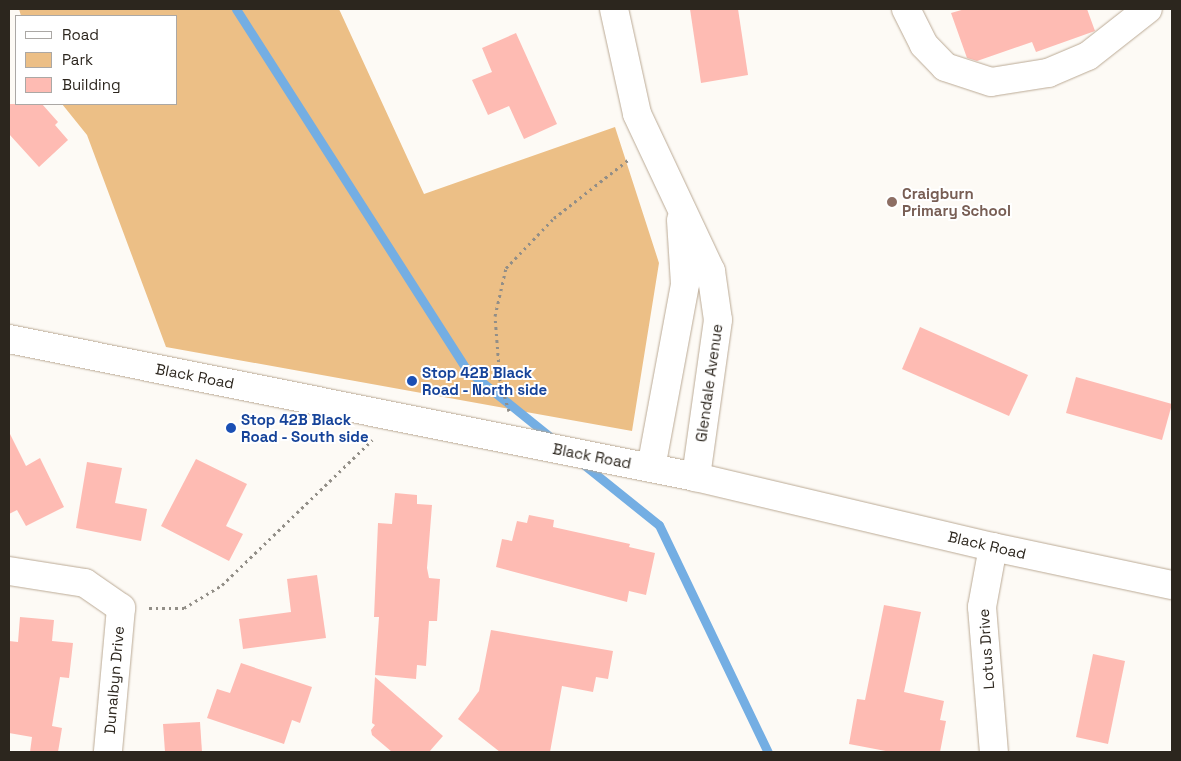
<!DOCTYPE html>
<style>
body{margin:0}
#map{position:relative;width:1181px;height:761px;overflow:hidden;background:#fdfaf5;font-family:"Space Grotesk",sans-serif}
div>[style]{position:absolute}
.green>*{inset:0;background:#ecbf86}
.stream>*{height:9px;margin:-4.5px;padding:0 4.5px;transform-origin:4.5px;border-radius:4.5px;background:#74aee3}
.building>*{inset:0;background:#febbb3}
.path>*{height:3px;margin-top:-1.5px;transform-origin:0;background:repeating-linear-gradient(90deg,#928e87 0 2.5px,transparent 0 6.5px)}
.roads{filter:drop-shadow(0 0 1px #bbaa95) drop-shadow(0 0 1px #bbaa95)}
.minor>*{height:28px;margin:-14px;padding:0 14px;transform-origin:14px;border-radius:14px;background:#fff}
.major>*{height:28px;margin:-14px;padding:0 14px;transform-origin:14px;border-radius:14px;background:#fff}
.dots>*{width:14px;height:14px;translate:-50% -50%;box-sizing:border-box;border:2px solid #fff;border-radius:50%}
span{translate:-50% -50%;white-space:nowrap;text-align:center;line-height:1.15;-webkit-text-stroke:4px #fff;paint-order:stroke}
.education-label{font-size:15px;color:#785e54;font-weight:700}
.left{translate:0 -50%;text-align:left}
.transit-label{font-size:15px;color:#164399;font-weight:700}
.street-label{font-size:15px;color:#2c261e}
.frame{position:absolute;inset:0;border:10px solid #2c261e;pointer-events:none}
.legend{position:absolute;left:15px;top:15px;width:162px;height:90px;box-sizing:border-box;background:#fff;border:1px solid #aba8a5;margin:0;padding:6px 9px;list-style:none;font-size:15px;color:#2c261e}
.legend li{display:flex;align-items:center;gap:10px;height:25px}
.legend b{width:25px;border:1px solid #aba8a5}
</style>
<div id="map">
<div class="green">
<div style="clip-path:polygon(19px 9px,339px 9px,424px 194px,615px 127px,659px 263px,632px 431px,166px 347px,87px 135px,62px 104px,176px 104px,176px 16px,21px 16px)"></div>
</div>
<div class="stream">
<div style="left:236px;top:9px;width:429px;rotate:57.4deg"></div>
<div style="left:467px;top:370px;width:112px;rotate:38.8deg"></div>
<div style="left:583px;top:464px;width:97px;rotate:38.8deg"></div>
<div style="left:659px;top:525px;width:252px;rotate:64.4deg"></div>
</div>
<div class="building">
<div style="clip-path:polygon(690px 9px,738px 9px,748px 75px,701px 83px)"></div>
<div style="clip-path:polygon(965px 9px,1087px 9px,1095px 31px,1036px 52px,1032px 42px,977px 61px,967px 58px,951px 13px)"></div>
<div style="clip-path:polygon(516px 33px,557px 124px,524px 139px,509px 106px,488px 115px,472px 80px,492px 72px,482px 48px)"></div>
<div style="clip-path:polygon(9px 104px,42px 104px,58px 122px,55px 125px,68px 140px,39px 167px,9px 134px)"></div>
<div style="clip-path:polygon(920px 327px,1028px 375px,1009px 416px,902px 369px)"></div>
<div style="clip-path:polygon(1076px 377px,1172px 404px,1162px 440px,1066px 413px)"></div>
<div style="clip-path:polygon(9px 432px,26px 466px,40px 458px,64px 507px,26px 526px,17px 510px,9px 514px)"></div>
<div style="clip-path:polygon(196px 459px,247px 484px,226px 526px,243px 534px,229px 561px,161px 526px)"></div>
<div style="clip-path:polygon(87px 462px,122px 468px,115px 503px,147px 509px,141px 541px,76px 528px)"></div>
<div style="clip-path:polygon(395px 493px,417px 495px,417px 504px,432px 505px,427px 568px,429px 578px,440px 579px,437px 621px,429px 621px,426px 666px,417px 665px,416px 679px,375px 675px,379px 617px,374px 617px,378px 523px,392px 524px)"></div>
<div style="clip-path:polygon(529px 515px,554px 520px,553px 527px,630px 544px,629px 547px,655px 553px,646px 595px,629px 591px,627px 602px,496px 567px,502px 539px,512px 541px,517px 521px,527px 523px)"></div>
<div style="clip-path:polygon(317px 575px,326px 638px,243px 649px,239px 619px,291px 612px,287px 579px)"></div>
<div style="clip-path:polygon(884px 605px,921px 612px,904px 692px,944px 701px,940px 720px,946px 721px,940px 752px,891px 752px,849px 744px,857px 699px,865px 700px)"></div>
<div style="clip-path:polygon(20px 617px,54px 620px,52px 641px,73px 643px,69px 678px,60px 677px,52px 726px,62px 728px,58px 752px,30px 752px,32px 737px,9px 733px,9px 641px,18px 642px)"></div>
<div style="clip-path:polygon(491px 630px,613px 651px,608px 679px,596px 677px,593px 692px,562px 686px,550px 752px,500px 752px,458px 719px,479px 691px)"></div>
<div style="clip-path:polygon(1093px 654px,1125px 661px,1108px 744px,1076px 737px)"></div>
<div style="clip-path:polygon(241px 663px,312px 687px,300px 723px,292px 720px,284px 744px,207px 718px,217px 689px,230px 693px)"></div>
<div style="clip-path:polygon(375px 677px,443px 736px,429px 752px,392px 752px,372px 735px,371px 730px,375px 725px,372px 723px)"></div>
<div style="clip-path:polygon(200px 722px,202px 752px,165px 752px,163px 724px)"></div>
</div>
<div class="path">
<div style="left:509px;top:411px;width:31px;rotate:-107deg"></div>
<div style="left:500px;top:381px;width:65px;rotate:-94.4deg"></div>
<div style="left:495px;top:316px;width:49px;rotate:-77.1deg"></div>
<div style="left:506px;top:268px;width:69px;rotate:-46.2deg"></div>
<div style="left:554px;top:218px;width:94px;rotate:-38.1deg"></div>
<div style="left:149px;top:608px;width:35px"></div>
<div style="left:184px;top:608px;width:44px;rotate:-31.2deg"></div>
<div style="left:222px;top:585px;width:209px;rotate:-44deg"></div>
</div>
<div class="roads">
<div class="minor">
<div style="left:614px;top:9px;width:107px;rotate:77.6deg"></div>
<div style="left:637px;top:114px;width:174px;rotate:64.8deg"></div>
<div style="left:711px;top:271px;width:49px;rotate:81.9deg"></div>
<div style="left:718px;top:320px;width:159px;rotate:98deg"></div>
<div style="left:906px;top:9px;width:40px;rotate:63.4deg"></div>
<div style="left:924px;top:45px;width:30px;rotate:46deg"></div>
<div style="left:945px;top:67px;width:48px;rotate:18.1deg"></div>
<div style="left:991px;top:82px;width:58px;rotate:-9deg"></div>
<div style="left:1048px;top:73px;width:43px;rotate:-23deg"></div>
<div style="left:1088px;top:56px;width:76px;rotate:-38.1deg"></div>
<div style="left:651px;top:468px;width:187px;rotate:-79.5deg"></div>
<div style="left:685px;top:284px;width:64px;rotate:-93.6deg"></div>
<div style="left:993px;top:547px;width:61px;rotate:100.4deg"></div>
<div style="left:982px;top:607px;width:145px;rotate:85.3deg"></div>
<div style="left:9px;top:571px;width:77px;rotate:9deg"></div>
<div style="left:85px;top:583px;width:44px;rotate:34.8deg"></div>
<div style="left:121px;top:608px;width:145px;rotate:95.2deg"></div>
</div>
<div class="major">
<div style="left:9px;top:339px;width:701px;rotate:11.36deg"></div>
<div style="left:696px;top:477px;width:305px;rotate:13.3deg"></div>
<div style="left:993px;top:547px;width:183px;rotate:12deg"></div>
</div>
</div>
<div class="dots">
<div style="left:892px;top:202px;background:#8d6e63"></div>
<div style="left:412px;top:381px;background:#1a4fb4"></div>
<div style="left:231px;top:428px;background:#1a4fb4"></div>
</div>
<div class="education-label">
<span class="left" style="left:902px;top:202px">Craigburn<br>Primary School</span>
</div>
<div class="transit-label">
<span class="left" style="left:422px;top:381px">Stop 42B Black<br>Road - North side</span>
<span class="left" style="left:241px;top:428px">Stop 42B Black<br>Road - South side</span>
</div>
<div class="street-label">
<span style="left:195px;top:376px;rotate:11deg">Black Road</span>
<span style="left:709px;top:383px;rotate:-82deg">Glendale Avenue</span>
<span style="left:592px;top:456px;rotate:11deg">Black Road</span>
<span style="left:987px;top:545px;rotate:13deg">Black Road</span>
<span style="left:986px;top:649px;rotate:-94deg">Lotus Drive</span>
<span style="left:114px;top:680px;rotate:-85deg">Dunalbyn Drive</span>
</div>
<div class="frame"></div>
<ul class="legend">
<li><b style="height:6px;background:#fff"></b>Road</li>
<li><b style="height:14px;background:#ecbf86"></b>Park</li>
<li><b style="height:14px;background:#febbb3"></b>Building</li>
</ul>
</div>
